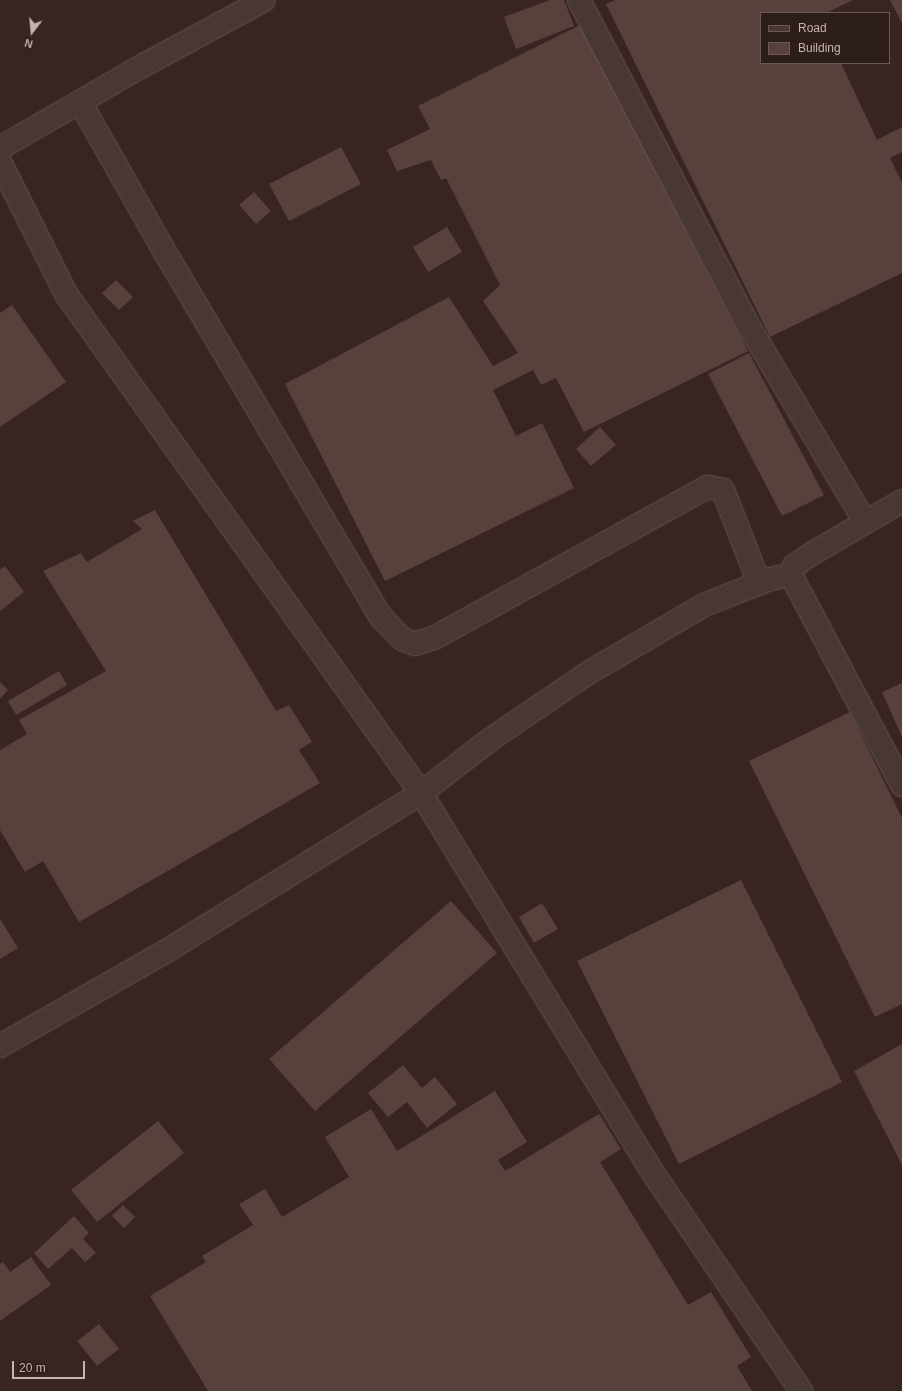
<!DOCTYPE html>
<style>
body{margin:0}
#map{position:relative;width:902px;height:1391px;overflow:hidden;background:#382421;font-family:Helvetica,sans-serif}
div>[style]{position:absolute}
.building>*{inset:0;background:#58413d}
.roads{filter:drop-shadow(0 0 1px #665552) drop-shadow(0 0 1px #665552)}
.minor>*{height:22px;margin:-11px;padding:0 11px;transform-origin:11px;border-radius:11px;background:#483734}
span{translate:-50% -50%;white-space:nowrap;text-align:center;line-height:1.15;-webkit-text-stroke:3.5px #2d1d1a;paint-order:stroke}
.legend{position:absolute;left:760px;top:12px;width:130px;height:52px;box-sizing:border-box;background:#2d1d1a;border:1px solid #6a5956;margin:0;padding:5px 7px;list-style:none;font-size:12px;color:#c5b3af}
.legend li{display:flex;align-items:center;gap:8px;height:20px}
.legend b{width:20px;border:1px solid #6a5956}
.north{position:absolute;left:12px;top:12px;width:40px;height:40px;-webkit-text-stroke:3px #2d1d1a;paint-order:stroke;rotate:196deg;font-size:11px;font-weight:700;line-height:16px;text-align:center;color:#c5b3af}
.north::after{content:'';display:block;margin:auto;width:14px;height:18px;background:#c5b3af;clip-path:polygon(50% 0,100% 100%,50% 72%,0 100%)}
.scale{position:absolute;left:12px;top:1361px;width:73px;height:18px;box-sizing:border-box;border:2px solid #c5b3af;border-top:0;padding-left:5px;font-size:12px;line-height:14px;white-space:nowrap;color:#c5b3af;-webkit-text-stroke:3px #2d1d1a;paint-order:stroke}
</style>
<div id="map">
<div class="building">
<div style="clip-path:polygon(550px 0,564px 0,574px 26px,516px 49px,504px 17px)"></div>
<div style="clip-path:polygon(615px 0,853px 0,826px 13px,761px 13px,761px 63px,841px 63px,877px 140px,902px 127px,902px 152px,890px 158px,902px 183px,902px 273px,770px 337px,606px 4px)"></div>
<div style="clip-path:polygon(890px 0,902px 0,902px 23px)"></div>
<div style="clip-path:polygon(580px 25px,748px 351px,584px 432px,556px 378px,541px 385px,533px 370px,493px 390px,516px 436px,542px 423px,574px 488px,385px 581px,285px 384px,449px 297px,493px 366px,518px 353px,483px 301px,500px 285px,446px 178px,441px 180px,431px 160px,397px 171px,387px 150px,430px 129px,418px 106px)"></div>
<div style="clip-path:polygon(341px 147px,361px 184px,289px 221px,269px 184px)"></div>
<div style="clip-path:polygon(254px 192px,271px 211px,256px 224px,239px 205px)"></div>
<div style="clip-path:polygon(447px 227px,462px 252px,428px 272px,413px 247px)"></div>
<div style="clip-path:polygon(116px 280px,133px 297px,119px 310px,102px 293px)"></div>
<div style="clip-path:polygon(12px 305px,66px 382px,0 427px,0 313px)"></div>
<div style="clip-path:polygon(749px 353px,824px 495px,782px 516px,708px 374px)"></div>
<div style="clip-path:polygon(600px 427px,616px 445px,591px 466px,576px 449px)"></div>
<div style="clip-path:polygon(155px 510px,276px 711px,289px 705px,312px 742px,299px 750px,320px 783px,79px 922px,43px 861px,25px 872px,0 830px,0 750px,27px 734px,19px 720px,106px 671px,43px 571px,81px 553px,87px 562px,142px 529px,133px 521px)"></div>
<div style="clip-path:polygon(5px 566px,24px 592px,0 611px,0 570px)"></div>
<div style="clip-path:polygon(59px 671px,67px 685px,16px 715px,8px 701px)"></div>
<div style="clip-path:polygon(0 682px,8px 690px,0 699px)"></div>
<div style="clip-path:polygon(902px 683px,902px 737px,882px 692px)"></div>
<div style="clip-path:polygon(850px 712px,902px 818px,902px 1004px,875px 1017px,749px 761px)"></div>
<div style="clip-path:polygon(741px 880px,842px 1082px,679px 1164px,577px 961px)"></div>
<div style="clip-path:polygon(451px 901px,497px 953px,315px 1111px,269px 1059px)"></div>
<div style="clip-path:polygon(542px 903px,558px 929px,534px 943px,519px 917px)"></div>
<div style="clip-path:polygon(0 919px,18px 948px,0 959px)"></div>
<div style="clip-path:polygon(902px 1044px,902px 1165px,854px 1071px)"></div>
<div style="clip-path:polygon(403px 1065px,422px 1088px,435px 1077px,457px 1104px,427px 1128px,407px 1102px,388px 1117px,368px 1093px)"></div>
<div style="clip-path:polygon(495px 1091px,527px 1142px,498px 1160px,505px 1171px,599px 1114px,621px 1149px,600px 1162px,688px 1305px,711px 1292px,751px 1357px,737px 1366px,752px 1391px,208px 1391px,150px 1296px,206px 1262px,202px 1256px,253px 1225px,239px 1204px,265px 1189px,282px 1217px,349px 1177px,325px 1137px,371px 1109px,397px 1151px)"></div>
<div style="clip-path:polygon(158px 1121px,184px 1153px,97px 1222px,71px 1190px)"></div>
<div style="clip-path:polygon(123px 1205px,135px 1217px,124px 1228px,112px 1216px)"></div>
<div style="clip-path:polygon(74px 1216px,89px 1233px,83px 1239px,96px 1253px,85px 1262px,72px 1248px,48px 1269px,34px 1253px)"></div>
<div style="clip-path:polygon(31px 1257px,51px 1285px,0 1321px,0 1264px,3px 1262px,10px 1272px)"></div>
<div style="clip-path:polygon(99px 1324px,119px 1349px,97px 1366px,77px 1341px)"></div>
</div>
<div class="roads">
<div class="minor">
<div style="left:579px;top:0;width:364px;rotate:62.5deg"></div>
<div style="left:747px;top:323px;width:231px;rotate:59.3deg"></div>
<div style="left:80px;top:102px;width:167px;rotate:60.5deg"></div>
<div style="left:162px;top:247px;width:430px;rotate:59.4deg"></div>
<div style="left:381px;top:617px;width:30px;rotate:46deg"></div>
<div style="left:402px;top:639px;width:14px;rotate:21deg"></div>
<div style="left:415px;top:644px;width:20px;rotate:-18deg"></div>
<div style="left:434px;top:638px;width:313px;rotate:-28.9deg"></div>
<div style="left:708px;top:487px;width:15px;rotate:11deg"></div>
<div style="left:723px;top:490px;width:100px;rotate:68.8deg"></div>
<div style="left:0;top:148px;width:166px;rotate:-30deg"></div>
<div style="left:144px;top:65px;width:136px;rotate:-28.4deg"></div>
<div style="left:0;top:162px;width:148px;rotate:63.4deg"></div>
<div style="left:66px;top:294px;width:612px;rotate:54.57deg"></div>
<div style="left:421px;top:793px;width:438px;rotate:58.6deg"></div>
<div style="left:649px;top:1167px;width:271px;rotate:55.8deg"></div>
<div style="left:902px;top:501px;width:103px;rotate:149.7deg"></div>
<div style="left:813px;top:553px;width:23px;rotate:146deg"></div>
<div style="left:794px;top:566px;width:9px;rotate:108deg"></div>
<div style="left:791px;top:575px;width:238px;rotate:62.1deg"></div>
<div style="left:0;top:1046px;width:193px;rotate:-29.7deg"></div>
<div style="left:168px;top:950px;width:298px;rotate:-31.8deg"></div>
<div style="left:421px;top:793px;width:88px;rotate:-37.6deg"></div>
<div style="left:491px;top:739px;width:117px;rotate:-34.2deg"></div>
<div style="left:588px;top:673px;width:134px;rotate:-30.4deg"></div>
<div style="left:704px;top:605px;width:71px;rotate:-21.5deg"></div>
<div style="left:770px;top:579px;width:21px;rotate:-11deg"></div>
</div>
</div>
<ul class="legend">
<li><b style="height:5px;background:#483734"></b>Road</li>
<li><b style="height:11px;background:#58413d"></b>Building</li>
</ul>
<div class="north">N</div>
<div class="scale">20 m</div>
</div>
